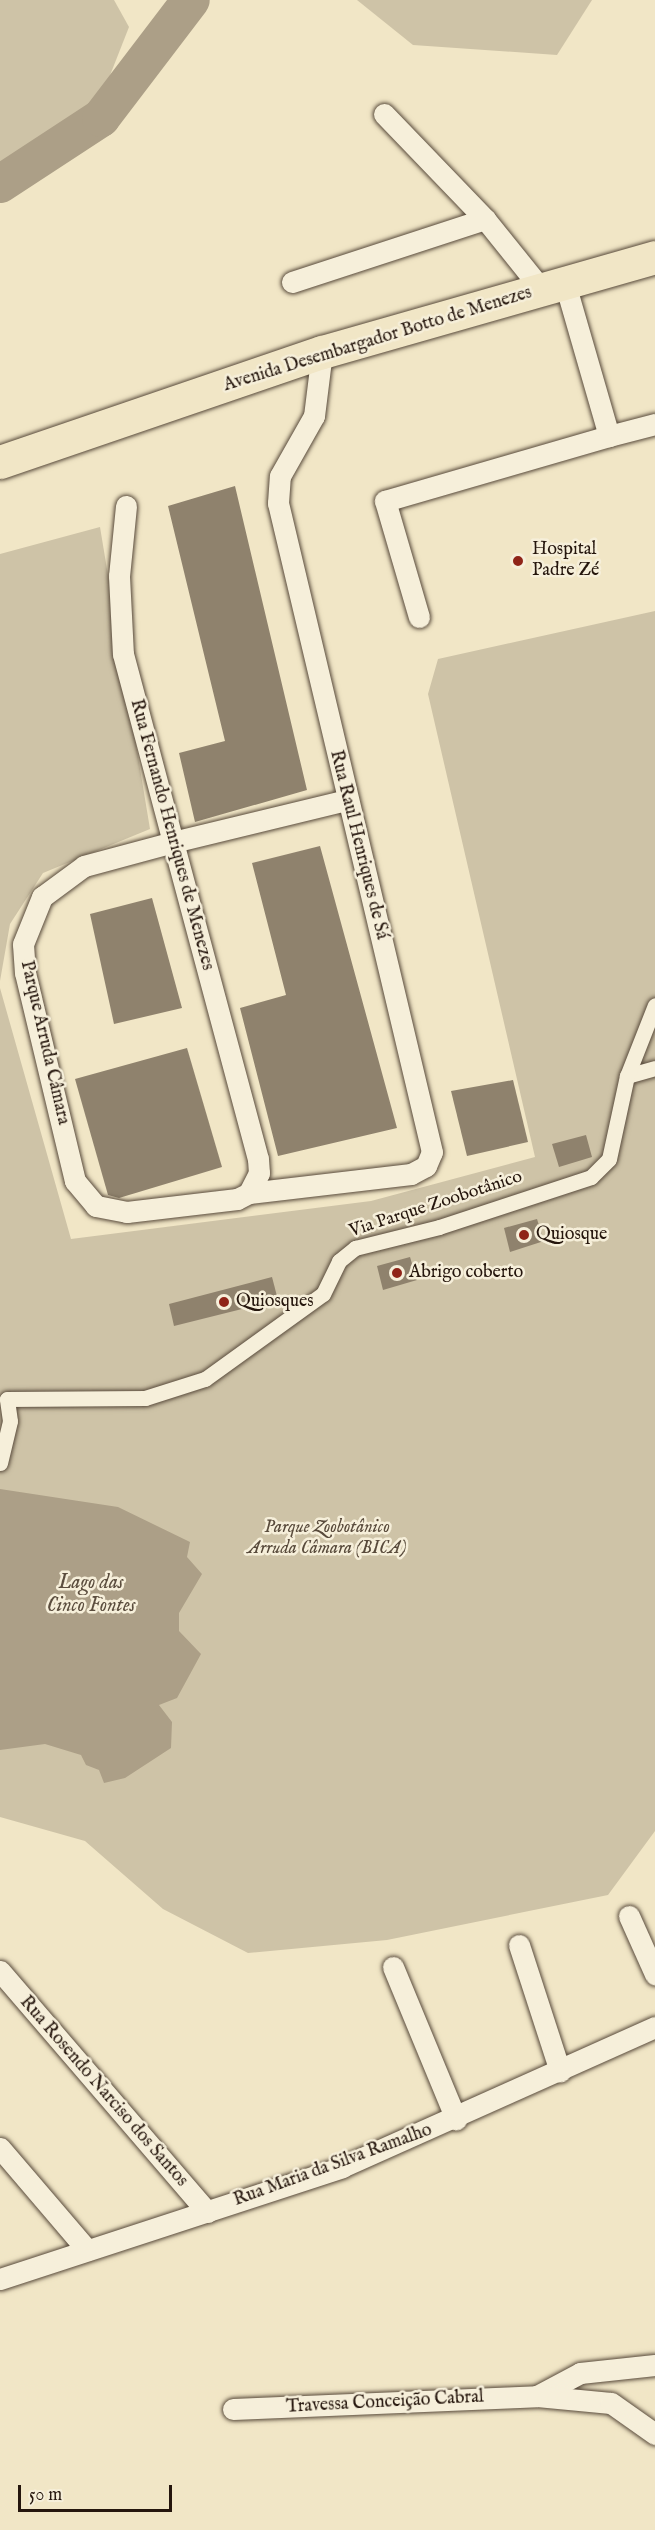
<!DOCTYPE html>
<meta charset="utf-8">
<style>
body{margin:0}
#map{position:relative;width:655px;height:2530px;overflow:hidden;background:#f1e6c6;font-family:"IM FELL English",serif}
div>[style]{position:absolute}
.green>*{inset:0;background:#cec3a7}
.water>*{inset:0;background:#ac9f87}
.river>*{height:38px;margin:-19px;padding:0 19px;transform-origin:19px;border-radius:19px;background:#ac9f87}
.building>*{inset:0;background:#8f826d}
.roads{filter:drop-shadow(0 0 2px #584a3b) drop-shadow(0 0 2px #584a3b)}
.pedestrian>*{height:15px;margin:-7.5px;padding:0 7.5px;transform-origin:7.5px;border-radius:7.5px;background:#f6efda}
.minor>*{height:21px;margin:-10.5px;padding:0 10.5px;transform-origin:10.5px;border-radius:10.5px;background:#f6efda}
.primary>*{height:33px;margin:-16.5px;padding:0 16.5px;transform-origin:16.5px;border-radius:16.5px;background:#f1e6c6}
.dots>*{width:16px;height:16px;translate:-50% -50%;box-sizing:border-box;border:3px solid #f6efda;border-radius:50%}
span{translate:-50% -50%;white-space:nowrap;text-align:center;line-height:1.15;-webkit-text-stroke:5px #f6efda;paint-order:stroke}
.street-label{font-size:18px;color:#25160d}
.poi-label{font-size:18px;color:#25160d}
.left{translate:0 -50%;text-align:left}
.park-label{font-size:18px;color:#584a3b;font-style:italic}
.water-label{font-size:20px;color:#5b4d3e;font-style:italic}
.scale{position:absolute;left:18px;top:2485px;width:154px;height:27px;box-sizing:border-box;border:3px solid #25160d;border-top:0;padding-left:8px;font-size:18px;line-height:21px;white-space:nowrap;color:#25160d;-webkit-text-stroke:4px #f6efda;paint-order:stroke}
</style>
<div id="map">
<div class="green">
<div style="clip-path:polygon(0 0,114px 0,129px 27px,107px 83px,95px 99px,0 175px)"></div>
<div style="clip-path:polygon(357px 0,592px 0,557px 55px,413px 45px)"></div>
<div style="clip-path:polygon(100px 527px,150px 829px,43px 873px,10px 924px,0 981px,0 554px)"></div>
<div style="clip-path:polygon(655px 611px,655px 1831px,608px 1895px,387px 1940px,248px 1953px,163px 1909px,85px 1841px,0 1817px,0 988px,71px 1239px,371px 1201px,535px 1157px,428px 694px,438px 659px)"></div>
</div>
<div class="water">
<div style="clip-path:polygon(0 1489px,118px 1507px,190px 1542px,187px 1557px,202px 1574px,179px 1613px,179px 1631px,201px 1654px,177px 1698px,159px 1705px,172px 1722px,171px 1748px,125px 1778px,104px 1783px,99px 1770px,86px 1765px,81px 1755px,45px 1744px,0 1750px)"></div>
</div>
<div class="river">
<div style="left:0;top:184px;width:121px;rotate:-33.2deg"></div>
<div style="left:101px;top:118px;width:148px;rotate:-52.7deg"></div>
</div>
<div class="building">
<div style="clip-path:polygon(235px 486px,307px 790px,195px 822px,179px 753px,225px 741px,168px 506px)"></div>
<div style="clip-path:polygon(320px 846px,397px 1128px,278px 1156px,240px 1008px,286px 995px,252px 863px)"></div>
<div style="clip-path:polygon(152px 898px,182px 1008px,114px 1024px,90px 914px)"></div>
<div style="clip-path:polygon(187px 1048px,222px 1167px,119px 1198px,108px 1195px,75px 1079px)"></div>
<div style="clip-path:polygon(513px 1080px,528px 1142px,467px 1156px,451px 1091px)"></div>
<div style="clip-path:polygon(586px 1135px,592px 1157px,559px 1167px,552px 1144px)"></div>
<div style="clip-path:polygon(537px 1219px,544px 1241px,510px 1252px,504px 1228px)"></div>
<div style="clip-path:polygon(410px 1257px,417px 1280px,383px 1290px,377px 1266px)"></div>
<div style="clip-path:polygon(272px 1277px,278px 1300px,174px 1326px,169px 1304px)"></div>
</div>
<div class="roads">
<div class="pedestrian">
<div style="left:627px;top:1076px;width:29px;rotate:-16deg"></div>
<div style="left:0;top:1463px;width:43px;rotate:-76.6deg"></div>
<div style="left:10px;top:1421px;width:22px;rotate:-98deg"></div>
<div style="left:7px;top:1399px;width:138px;rotate:-0.4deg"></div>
<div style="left:145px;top:1398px;width:63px;rotate:-17.6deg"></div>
<div style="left:205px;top:1379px;width:145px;rotate:-35.8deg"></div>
<div style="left:323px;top:1294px;width:37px;rotate:-64deg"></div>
<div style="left:339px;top:1261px;width:21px;rotate:-39deg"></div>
<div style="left:355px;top:1248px;width:87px;rotate:-14deg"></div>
<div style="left:439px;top:1227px;width:160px;rotate:-18.2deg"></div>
<div style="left:591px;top:1177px;width:25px;rotate:-45deg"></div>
<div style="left:609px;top:1159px;width:85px;rotate:-77.8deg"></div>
<div style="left:627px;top:1076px;width:76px;rotate:-68.5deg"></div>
</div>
<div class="minor">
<div style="left:384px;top:114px;width:146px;rotate:46.1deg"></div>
<div style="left:292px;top:282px;width:203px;rotate:-18.1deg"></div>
<div style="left:485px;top:219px;width:91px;rotate:51.2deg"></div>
<div style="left:609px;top:436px;width:48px;rotate:-14.6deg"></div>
<div style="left:126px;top:506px;width:70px;rotate:95.7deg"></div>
<div style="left:119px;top:576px;width:78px;rotate:87.1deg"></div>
<div style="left:123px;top:654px;width:195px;rotate:75.1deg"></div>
<div style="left:173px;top:842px;width:328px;rotate:75deg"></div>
<div style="left:258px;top:1159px;width:14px;rotate:86deg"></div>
<div style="left:259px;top:1173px;width:22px;rotate:117deg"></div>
<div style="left:249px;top:1193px;width:13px;rotate:153deg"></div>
<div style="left:237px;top:1199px;width:111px;rotate:173.3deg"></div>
<div style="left:127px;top:1212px;width:32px;rotate:-169deg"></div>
<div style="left:96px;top:1206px;width:33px;rotate:-130deg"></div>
<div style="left:75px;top:1181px;width:214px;rotate:-103.5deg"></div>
<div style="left:25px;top:973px;width:29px;rotate:-94deg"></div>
<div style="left:23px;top:944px;width:51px;rotate:-68deg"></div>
<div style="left:42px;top:897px;width:52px;rotate:-36.4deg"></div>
<div style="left:84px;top:866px;width:92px;rotate:-15.1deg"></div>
<div style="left:173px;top:842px;width:179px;rotate:-13.6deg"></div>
<div style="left:419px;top:617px;width:121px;rotate:-106.3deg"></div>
<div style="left:385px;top:501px;width:233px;rotate:-16.2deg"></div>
<div style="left:609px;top:436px;width:158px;rotate:-106.1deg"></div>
<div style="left:249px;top:1193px;width:163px;rotate:-6.7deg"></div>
<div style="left:411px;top:1174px;width:17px;rotate:-28deg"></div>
<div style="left:426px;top:1166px;width:15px;rotate:-67deg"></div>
<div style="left:432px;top:1152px;width:667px;rotate:-103.35deg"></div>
<div style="left:278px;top:503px;width:27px;rotate:-86deg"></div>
<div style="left:280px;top:476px;width:69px;rotate:-60.5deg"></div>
<div style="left:314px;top:416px;width:64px;rotate:-82.9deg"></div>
<div style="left:629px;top:1916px;width:64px;rotate:65.9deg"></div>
<div style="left:519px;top:1945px;width:133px;rotate:72deg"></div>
<div style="left:393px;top:1967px;width:165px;rotate:67.5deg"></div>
<div style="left:0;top:1971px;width:318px;rotate:49.3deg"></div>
<div style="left:0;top:2148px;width:134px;rotate:49.5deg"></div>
<div style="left:0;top:2279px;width:360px;rotate:-18.1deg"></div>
<div style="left:342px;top:2167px;width:343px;rotate:-24.1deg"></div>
<div style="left:537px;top:2396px;width:49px;rotate:-28.1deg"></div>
<div style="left:580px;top:2373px;width:75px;rotate:-6.1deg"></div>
<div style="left:233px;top:2409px;width:304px;rotate:-2.4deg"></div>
<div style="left:537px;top:2396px;width:74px;rotate:5.4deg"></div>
<div style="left:611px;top:2403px;width:54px;rotate:35.2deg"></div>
</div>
<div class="primary">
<div style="left:0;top:462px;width:340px;rotate:-18.9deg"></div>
<div style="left:322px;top:352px;width:346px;rotate:-15.9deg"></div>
</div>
</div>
<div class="dots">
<div style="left:518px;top:561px;background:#8f2418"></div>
<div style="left:524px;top:1235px;background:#8f2418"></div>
<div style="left:397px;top:1273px;background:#8f2418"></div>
<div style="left:224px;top:1302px;background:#8f2418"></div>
</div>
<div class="street-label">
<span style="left:378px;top:340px;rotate:-17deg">Avenida Desembargador Botto de Menezes</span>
<span style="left:171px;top:835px;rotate:75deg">Rua Fernando Henriques de Menezes</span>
<span style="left:358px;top:845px;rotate:76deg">Rua Raul Henriques de Sá</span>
<span style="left:44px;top:1043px;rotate:77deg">Parque Arruda Câmara</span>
<span style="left:436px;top:1205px;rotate:-18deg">Via Parque Zoobotânico</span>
<span style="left:103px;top:2092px;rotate:49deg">Rua Rosendo Narciso dos Santos</span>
<span style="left:333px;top:2166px;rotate:-20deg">Rua Maria da Silva Ramalho</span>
<span style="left:385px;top:2403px;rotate:-3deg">Travessa Conceição Cabral</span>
</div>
<div class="poi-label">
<span class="left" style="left:532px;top:561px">Hospital<br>Padre Zé</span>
<span class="left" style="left:536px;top:1235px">Quiosque</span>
<span class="left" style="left:409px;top:1273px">Abrigo coberto</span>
<span class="left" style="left:236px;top:1302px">Quiosques</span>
</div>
<div class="park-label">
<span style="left:327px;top:1539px">Parque Zoobotânico<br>Arruda Câmara (BICA)</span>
</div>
<div class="water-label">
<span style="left:91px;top:1594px">Lago das<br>Cinco Fontes</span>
</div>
<div class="scale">50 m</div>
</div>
